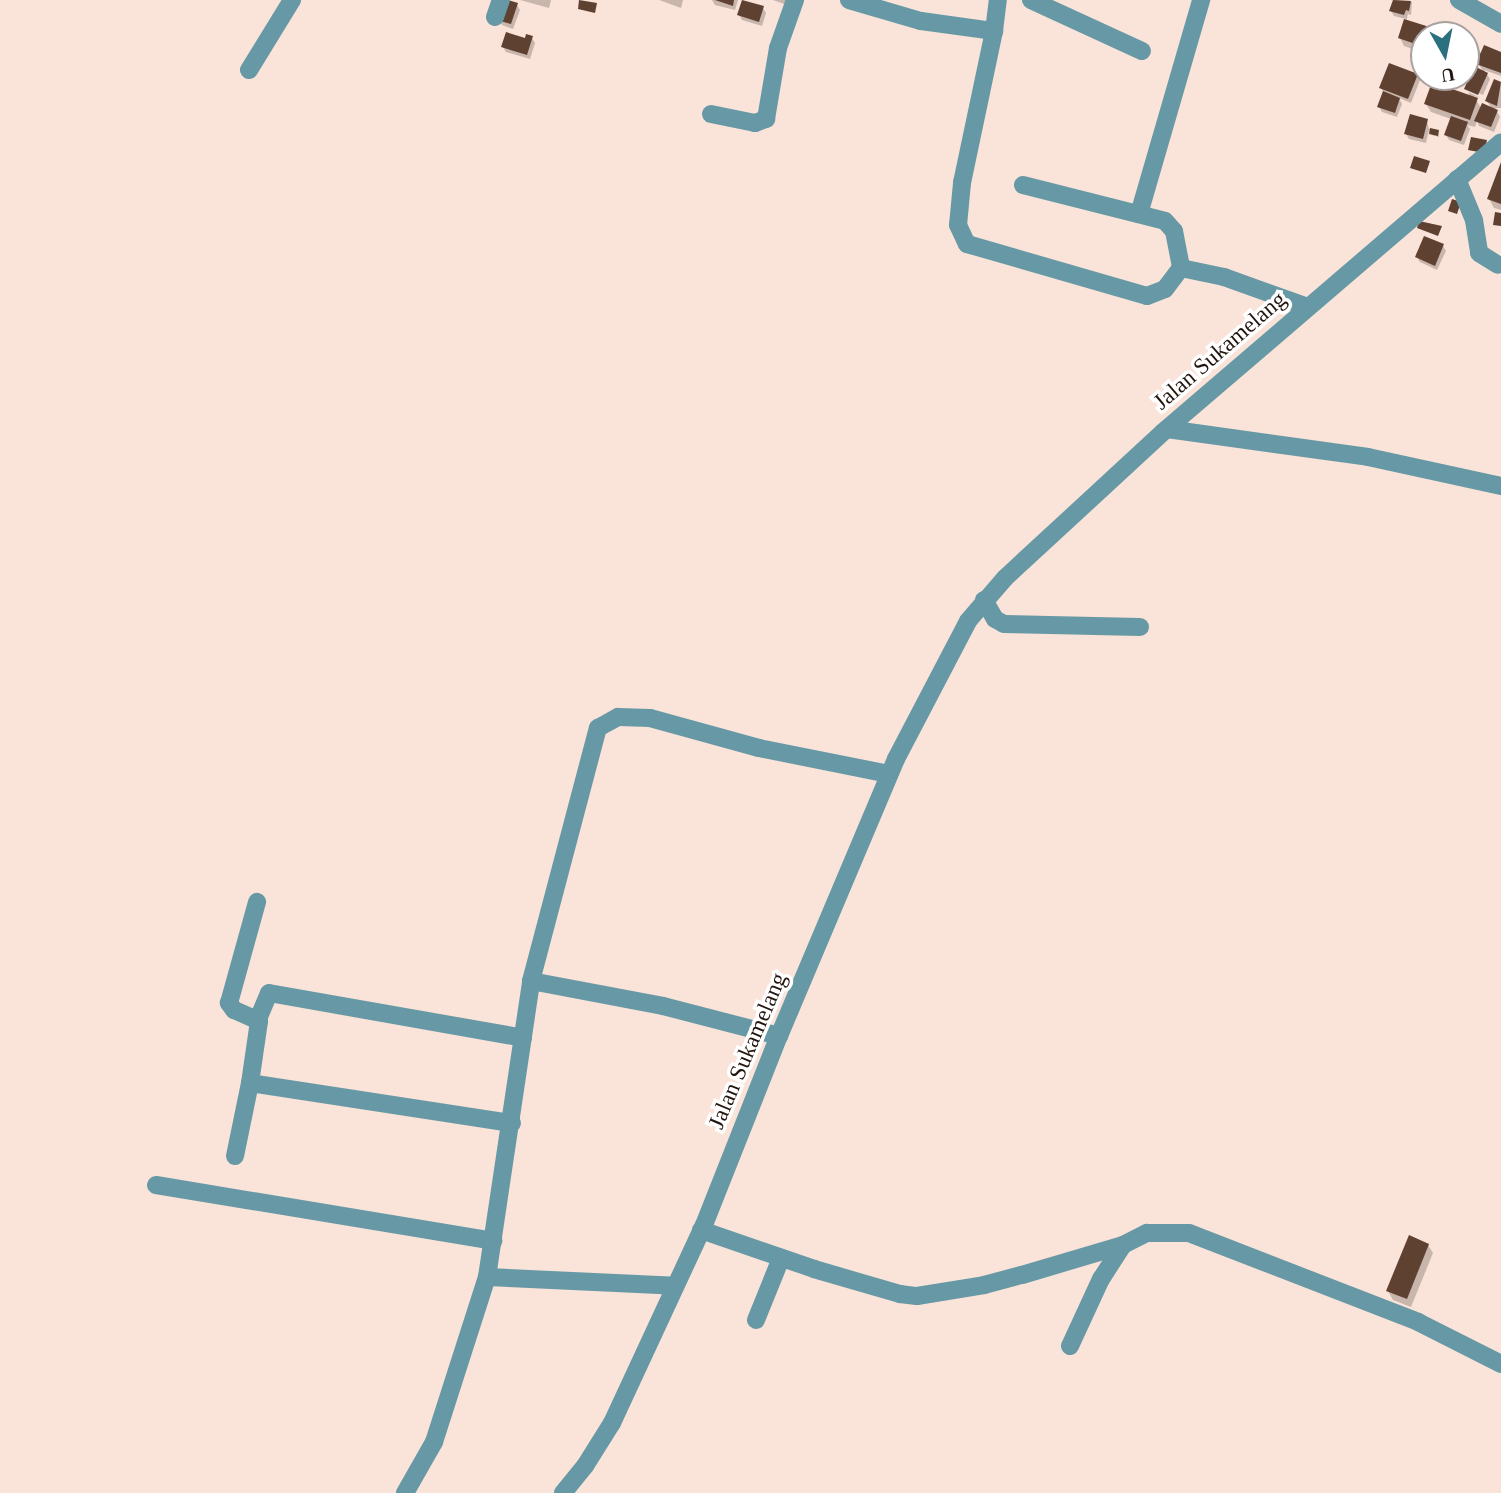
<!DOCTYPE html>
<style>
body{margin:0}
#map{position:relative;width:1501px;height:1493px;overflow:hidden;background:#fae3d8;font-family:"Times New Roman",serif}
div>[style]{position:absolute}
.shadow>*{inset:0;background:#0003}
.building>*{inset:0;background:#5f4132}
.minor>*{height:18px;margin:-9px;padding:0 9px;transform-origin:9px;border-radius:9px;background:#6699a5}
span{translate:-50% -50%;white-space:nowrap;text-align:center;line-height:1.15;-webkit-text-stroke:7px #fff;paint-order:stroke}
.street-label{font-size:23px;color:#22150f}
.north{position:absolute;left:1410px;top:21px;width:70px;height:70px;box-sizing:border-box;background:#fff;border:2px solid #a7a19f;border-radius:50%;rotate:171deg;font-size:19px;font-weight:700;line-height:28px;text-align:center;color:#22150f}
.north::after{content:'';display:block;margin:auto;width:24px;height:32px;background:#2b707f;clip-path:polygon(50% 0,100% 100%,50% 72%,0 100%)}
</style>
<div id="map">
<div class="shadow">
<div style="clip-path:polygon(520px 0,551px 0,549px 8px)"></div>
<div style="clip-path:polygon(659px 0,683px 0,681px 8px)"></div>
<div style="clip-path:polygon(712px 0,738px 0,735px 10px,715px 5px)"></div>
<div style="clip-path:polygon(773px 0,788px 0,787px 5px)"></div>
<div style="clip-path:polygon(1394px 0,1412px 2px,1411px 15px,1408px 14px,1406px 22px,1449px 35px,1424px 35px,1424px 53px,1404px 46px,1400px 38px,1406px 19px,1394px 16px,1391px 11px)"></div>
<div style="clip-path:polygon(517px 5px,520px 10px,513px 29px,502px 25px,499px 19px)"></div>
<div style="clip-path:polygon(763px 8px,766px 13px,762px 26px,742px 20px,739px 15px)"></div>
<div style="clip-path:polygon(532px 38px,535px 43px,530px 59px,506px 52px,503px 47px)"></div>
<div style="clip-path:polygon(1466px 40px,1475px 43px,1482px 55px,1501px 53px,1501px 76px,1484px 70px,1490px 79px,1483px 95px,1466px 88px,1484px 73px,1477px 61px,1474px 68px,1466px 66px)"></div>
<div style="clip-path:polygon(1417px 75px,1420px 80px,1411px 103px,1399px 98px,1402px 104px,1397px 117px,1382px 112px,1379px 107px,1384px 93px,1381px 88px)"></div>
<div style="clip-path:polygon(1495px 81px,1501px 84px,1501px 108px,1495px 108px,1500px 117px,1494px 132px,1479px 126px,1477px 121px,1475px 127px,1467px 125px,1470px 129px,1464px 145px,1449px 140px,1446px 135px,1451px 119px,1431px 112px,1426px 104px,1471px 98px,1468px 92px,1481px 98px,1474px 96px,1481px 108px,1492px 109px,1487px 101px)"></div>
<div style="clip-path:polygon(1427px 121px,1429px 129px,1438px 131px,1439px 137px,1432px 135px,1429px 130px,1426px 143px,1409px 139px,1406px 134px)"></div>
<div style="clip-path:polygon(1501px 166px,1501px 210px,1494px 208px,1489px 199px)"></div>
<div style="clip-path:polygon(1443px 246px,1446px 251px,1437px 270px,1420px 262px,1417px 257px)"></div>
<div style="clip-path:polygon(1428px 1245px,1433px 1253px,1411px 1307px,1393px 1300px,1388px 1291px)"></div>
</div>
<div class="building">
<div style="clip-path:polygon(508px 0,518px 3px,511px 24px,497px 20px)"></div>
<div style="clip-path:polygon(579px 0,597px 3px,595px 13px,578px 9px)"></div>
<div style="clip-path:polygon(715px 0,734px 0,733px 6px)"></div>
<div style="clip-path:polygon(742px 0,764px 6px,759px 22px,737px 15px)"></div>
<div style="clip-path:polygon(1393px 0,1411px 1px,1409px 11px,1406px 10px,1404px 15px,1389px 11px)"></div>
<div style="clip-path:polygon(1404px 19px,1452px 34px,1452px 35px,1424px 35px,1424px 47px,1398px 38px)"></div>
<div style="clip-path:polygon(506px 32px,525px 38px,526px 34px,533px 36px,527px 55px,501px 47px)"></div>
<div style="clip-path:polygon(1466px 39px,1476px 42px,1470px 61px,1466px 60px)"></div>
<div style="clip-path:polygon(1484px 45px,1501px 52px,1501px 73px,1476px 64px)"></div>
<div style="clip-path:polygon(1389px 63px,1418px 74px,1408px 99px,1379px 88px)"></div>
<div style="clip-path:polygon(1474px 66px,1488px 73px,1478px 95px,1464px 89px)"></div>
<div style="clip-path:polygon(1494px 79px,1501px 82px,1497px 106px,1485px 101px)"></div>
<div style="clip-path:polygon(1432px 82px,1478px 98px,1470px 120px,1424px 104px)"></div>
<div style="clip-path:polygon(1383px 91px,1400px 98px,1395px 113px,1377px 107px)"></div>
<div style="clip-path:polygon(1482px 103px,1498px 110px,1491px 127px,1474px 121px)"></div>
<div style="clip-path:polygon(1410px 114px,1428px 119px,1423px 139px,1404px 134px)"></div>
<div style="clip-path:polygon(1451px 116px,1468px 122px,1461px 141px,1444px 135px)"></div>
<div style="clip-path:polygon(1430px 128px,1439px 130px,1438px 136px,1429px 134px)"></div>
<div style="clip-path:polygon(1471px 137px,1487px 140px,1484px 153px,1468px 150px)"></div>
<div style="clip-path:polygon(1414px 156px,1430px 161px,1426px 173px,1410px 168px)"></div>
<div style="clip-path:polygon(1501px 162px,1501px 204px,1487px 199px)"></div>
<div style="clip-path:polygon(1452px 199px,1461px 202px,1457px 214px,1448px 211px)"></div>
<div style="clip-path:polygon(1495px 212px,1501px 213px,1501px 226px,1493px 225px)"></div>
<div style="clip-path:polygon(1419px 221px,1442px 226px,1438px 236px,1417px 228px)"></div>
<div style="clip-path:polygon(1424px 236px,1444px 244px,1435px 266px,1415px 257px)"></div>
<div style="clip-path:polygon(1409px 1235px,1429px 1244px,1407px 1299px,1386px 1291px)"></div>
</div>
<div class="minor">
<div style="left:849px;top:0;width:75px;rotate:16.3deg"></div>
<div style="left:921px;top:21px;width:74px;rotate:7.8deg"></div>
<div style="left:994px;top:31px;width:31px;rotate:-83deg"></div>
<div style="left:1031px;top:0;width:122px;rotate:24.7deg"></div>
<div style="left:1459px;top:0;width:48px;rotate:29.7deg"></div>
<div style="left:495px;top:17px;width:18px;rotate:-71deg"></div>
<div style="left:994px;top:31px;width:155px;rotate:101.9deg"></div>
<div style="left:962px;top:183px;width:42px;rotate:95.4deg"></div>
<div style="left:958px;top:225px;width:21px;rotate:65deg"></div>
<div style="left:967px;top:244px;width:187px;rotate:16.1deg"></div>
<div style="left:1147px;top:296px;width:19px;rotate:-21deg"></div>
<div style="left:1165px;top:289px;width:26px;rotate:-53deg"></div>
<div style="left:1181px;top:268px;width:44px;rotate:11.8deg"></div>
<div style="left:1224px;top:277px;width:89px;rotate:19.7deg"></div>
<div style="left:249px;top:70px;width:82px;rotate:-58.4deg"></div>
<div style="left:711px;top:114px;width:45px;rotate:11.6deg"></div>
<div style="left:755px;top:123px;width:12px;rotate:-20deg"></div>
<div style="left:766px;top:119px;width:72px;rotate:-80.4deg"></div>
<div style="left:778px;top:48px;width:51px;rotate:-70.5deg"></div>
<div style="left:1457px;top:179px;width:44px;rotate:67.5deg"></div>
<div style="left:1474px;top:220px;width:33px;rotate:81deg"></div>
<div style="left:1479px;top:253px;width:22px;rotate:32deg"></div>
<div style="left:1023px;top:185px;width:146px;rotate:14.2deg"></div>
<div style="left:1165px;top:221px;width:13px;rotate:48deg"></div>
<div style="left:1174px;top:231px;width:38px;rotate:79deg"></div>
<div style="left:1139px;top:214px;width:223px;rotate:-73.8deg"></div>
<div style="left:1167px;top:429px;width:203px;rotate:7.9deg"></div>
<div style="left:1368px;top:457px;width:136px;rotate:12.3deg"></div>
<div style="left:984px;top:600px;width:22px;rotate:60deg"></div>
<div style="left:995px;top:619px;width:10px;rotate:29deg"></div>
<div style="left:1004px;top:624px;width:136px;rotate:1.3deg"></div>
<div style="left:531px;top:981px;width:134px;rotate:10.7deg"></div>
<div style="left:663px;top:1006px;width:120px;rotate:14.5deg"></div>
<div style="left:258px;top:1019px;width:28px;rotate:-67deg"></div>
<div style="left:269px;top:993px;width:258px;rotate:10deg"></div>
<div style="left:250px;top:1083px;width:265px;rotate:8.7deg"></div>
<div style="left:235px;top:1156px;width:75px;rotate:-78.4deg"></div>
<div style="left:250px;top:1083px;width:63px;rotate:-81.7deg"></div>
<div style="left:259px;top:1021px;width:27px;rotate:-156deg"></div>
<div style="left:234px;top:1010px;width:9px;rotate:-126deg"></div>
<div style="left:229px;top:1003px;width:105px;rotate:-74.5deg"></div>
<div style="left:156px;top:1185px;width:342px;rotate:9.4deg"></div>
<div style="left:701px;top:1230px;width:120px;rotate:19deg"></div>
<div style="left:814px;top:1269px;width:90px;rotate:16.2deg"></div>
<div style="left:900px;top:1294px;width:17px;rotate:7deg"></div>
<div style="left:917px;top:1296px;width:68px;rotate:-9.3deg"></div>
<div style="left:984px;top:1285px;width:39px;rotate:-15deg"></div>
<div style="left:1022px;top:1275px;width:105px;rotate:-16.5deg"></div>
<div style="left:1123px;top:1245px;width:27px;rotate:-27deg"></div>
<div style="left:1147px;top:1233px;width:42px"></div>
<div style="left:1189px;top:1233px;width:246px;rotate:21.2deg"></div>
<div style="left:1418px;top:1322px;width:93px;rotate:26.8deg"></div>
<div style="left:487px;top:1277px;width:188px;rotate:2.7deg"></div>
<div style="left:756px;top:1320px;width:67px;rotate:-68deg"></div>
<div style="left:1070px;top:1346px;width:74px;rotate:-65.2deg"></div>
<div style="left:1101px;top:1279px;width:40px;rotate:-57.1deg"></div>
<div style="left:405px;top:1493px;width:59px;rotate:-60.4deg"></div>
<div style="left:434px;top:1442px;width:173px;rotate:-72.2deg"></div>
<div style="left:487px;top:1277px;width:299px;rotate:-81.5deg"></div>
<div style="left:531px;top:981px;width:262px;rotate:-75.2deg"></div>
<div style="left:598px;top:728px;width:23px;rotate:-29deg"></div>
<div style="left:618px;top:717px;width:32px;rotate:2deg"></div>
<div style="left:650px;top:718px;width:113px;rotate:15.4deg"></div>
<div style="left:759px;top:748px;width:133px;rotate:11.3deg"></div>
<div style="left:563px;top:1493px;width:35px;rotate:-51deg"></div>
<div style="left:585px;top:1466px;width:51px;rotate:-57.9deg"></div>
<div style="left:612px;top:1423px;width:218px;rotate:-65.1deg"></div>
<div style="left:704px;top:1225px;width:203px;rotate:-68.4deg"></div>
<div style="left:779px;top:1036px;width:301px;rotate:-67.1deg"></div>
<div style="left:896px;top:759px;width:156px;rotate:-62.4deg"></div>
<div style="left:968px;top:621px;width:57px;rotate:-49.3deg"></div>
<div style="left:1005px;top:578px;width:215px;rotate:-42.7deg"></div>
<div style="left:1163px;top:432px;width:445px;rotate:-40.6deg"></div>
</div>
<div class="street-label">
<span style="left:1220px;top:351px;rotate:-41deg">Jalan Sukamelang</span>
<span style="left:748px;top:1051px;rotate:-67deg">Jalan Sukamelang</span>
</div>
<div class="north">U</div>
</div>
